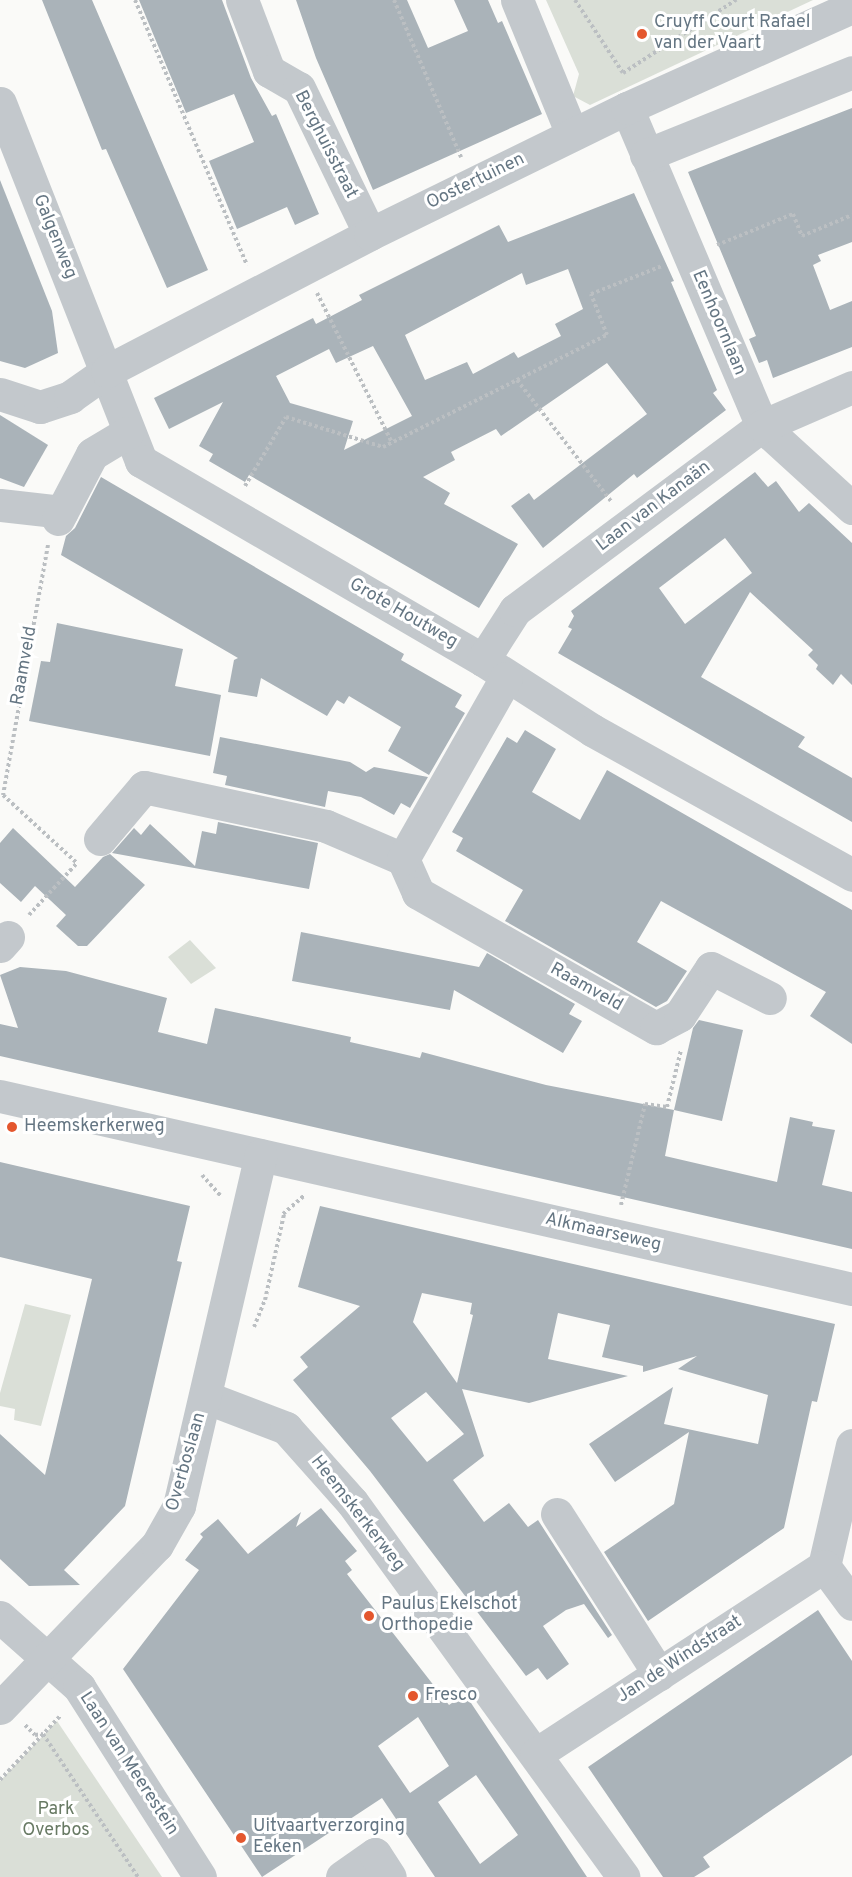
<!DOCTYPE html>
<meta charset="utf-8">
<style>
body{margin:0}
#map{position:relative;width:852px;height:1877px;overflow:hidden;background:#fafaf8;font-family:Overpass,sans-serif}
div>[style]{position:absolute}
.green>*{inset:0;background:#dadfd7}
.building>*{inset:0;background:#aab3b9}
.path>*{height:4px;margin-top:-2px;transform-origin:0;background:repeating-linear-gradient(90deg,#bbbfc2 0 3px,transparent 0 6px)}
.minor>*{height:33px;margin:-16.5px;padding:0 16.5px;transform-origin:16.5px;border-radius:16.5px;background:#c3c8cc}
.dots>*{width:16px;height:16px;translate:-50% -50%;box-sizing:border-box;border:3px solid #fff;border-radius:50%}
span{translate:-50% -50%;white-space:nowrap;text-align:center;line-height:1.15;-webkit-text-stroke:6px #fff;paint-order:stroke}
.poi-label{font-size:18px;color:#657683}
.left{translate:0 -50%;text-align:left}
.street-label{font-size:18px;color:#657683}
.park-label{font-size:18px;color:#687a64}
</style>
<div id="map">
<div class="green">
<div style="clip-path:polygon(546px 0,813px 0,590px 105px,573px 96px,579px 74px)"></div>
<div style="clip-path:polygon(190px 940px,216px 968px,191px 984px,168px 957px)"></div>
<div style="clip-path:polygon(25px 1304px,71px 1315px,41px 1426px,14px 1420px,15px 1409px,0 1406px,0 1393px)"></div>
<div style="clip-path:polygon(57px 1721px,162px 1877px,0 1877px,0 1781px)"></div>
</div>
<div class="building">
<div style="clip-path:polygon(42px 0,92px 0,208px 270px,167px 288px,106px 149px,102px 150px)"></div>
<div style="clip-path:polygon(139px 0,222px 0,251px 78px,272px 116px,276px 114px,319px 214px,295px 225px,287px 207px,237px 229px,209px 161px,254px 142px,234px 94px,186px 113px)"></div>
<div style="clip-path:polygon(296px 0,407px 0,428px 48px,468px 31px,454px 0,488px 0,498px 23px,502px 21px,542px 114px,373px 190px,316px 58px)"></div>
<div style="clip-path:polygon(852px 108px,852px 242px,818px 255px,821px 261px,813px 265px,830px 310px,852px 301px,852px 347px,773px 378px,767px 360px,759px 363px,749px 339px,756px 336px,688px 172px)"></div>
<div style="clip-path:polygon(0 180px,52px 311px,58px 353px,25px 368px,0 361px)"></div>
<div style="clip-path:polygon(evenodd,634px 193px,674px 281px,671px 282px,717px 390px,713px 393px,726px 410px,637px 478px,634px 474px,543px 548px,511px 506px,529px 493px,534px 500px,647px 414px,607px 363px,501px 436px,496px 429px,451px 452px,455px 460px,423px 477px,450px 493px,444px 504px,518px 544px,479px 608px,249px 475px,245px 482px,209px 461px,213px 454px,199px 446px,223px 402px,169px 429px,154px 398px,313px 318px,316px 324px,362px 300px,359px 295px,499px 225px,508px 242px,634px 193px,568px 269px,583px 309px,555px 324px,561px 336px,518px 358px,514px 352px,473px 374px,467px 362px,425px 380px,405px 335px,522px 273px,526px 285px,568px 269px,634px 193px,373px 346px,412px 416px,344px 450px,353px 421px,290px 403px,276px 376px,329px 349px,336px 363px,373px 346px)"></div>
<div style="clip-path:polygon(0 415px,48px 445px,24px 487px,0 478px)"></div>
<div style="clip-path:polygon(evenodd,755px 472px,768px 487px,776px 481px,799px 512px,809px 503px,852px 543px,852px 685px,841px 674px,833px 685px,816px 669px,818px 665px,808px 655px,813px 650px,750px 592px,701px 677px,805px 737px,798px 747px,852px 778px,852px 822px,558px 653px,572px 629px,568px 627px,574px 616px,571px 611px,755px 472px,725px 538px,752px 573px,685px 624px,659px 588px,725px 538px)"></div>
<div style="clip-path:polygon(101px 477px,404px 654px,401px 660px,462px 695px,455px 707px,465px 713px,429px 775px,388px 751px,401px 727px,349px 696px,344px 704px,337px 700px,327px 716px,261px 678px,257px 697px,228px 692px,234px 660px,238px 658px,61px 555px,66px 536px,75px 528px)"></div>
<div style="clip-path:polygon(57px 623px,183px 649px,175px 686px,221px 695px,210px 756px,29px 721px,41px 661px,50px 662px)"></div>
<div style="clip-path:polygon(525px 730px,556px 749px,532px 792px,580px 820px,607px 770px,852px 910px,852px 1044px,810px 1016px,826px 992px,661px 901px,637px 942px,687px 971px,667px 1001px,656px 1007px,505px 921px,523px 890px,456px 851px,463px 838px,452px 832px,507px 737px,517px 743px)"></div>
<div style="clip-path:polygon(220px 737px,350px 762px,366px 772px,374px 767px,428px 777px,410px 808px,401px 803px,394px 815px,361px 797px,328px 791px,325px 807px,225px 785px,227px 776px,213px 773px)"></div>
<div style="clip-path:polygon(218px 822px,318px 843px,309px 889px,112px 853px,134px 828px,141px 835px,150px 824px,195px 866px,202px 831px,216px 834px)"></div>
<div style="clip-path:polygon(13px 828px,75px 887px,103px 857px,110px 854px,145px 885px,87px 946px,78px 946px,56px 926px,66px 915px,35px 886px,21px 902px,0 883px,0 843px)"></div>
<div style="clip-path:polygon(301px 932px,479px 967px,487px 953px,575px 1004px,569px 1014px,582px 1021px,563px 1053px,454px 990px,450px 1010px,292px 981px)"></div>
<div style="clip-path:polygon(20px 967px,66px 971px,167px 998px,158px 1032px,207px 1044px,215px 1008px,351px 1037px,350px 1042px,390px 1051px,420px 1058px,422px 1052px,546px 1085px,674px 1110px,665px 1156px,777px 1182px,790px 1117px,813px 1122px,812px 1126px,835px 1130px,822px 1185px,852px 1192px,852px 1249px,0 1056px,0 1024px,18px 1028px,0 975px)"></div>
<div style="clip-path:polygon(699px 1020px,743px 1030px,722px 1121px,674px 1110px,693px 1028px)"></div>
<div style="clip-path:polygon(0 1162px,190px 1206px,177px 1261px,182px 1262px,125px 1506px,64px 1570px,80px 1585px,29px 1586px,0 1559px,0 1434px,45px 1475px,92px 1279px,0 1257px)"></div>
<div style="clip-path:polygon(evenodd,320px 1206px,835px 1324px,817px 1402px,812px 1401px,784px 1528px,648px 1621px,604px 1552px,674px 1504px,689px 1432px,615px 1482px,589px 1444px,673px 1387px,664px 1424px,758px 1444px,768px 1395px,678px 1369px,697px 1356px,643px 1372px,643px 1366px,602px 1357px,610px 1325px,558px 1313px,548px 1359px,628px 1376px,529px 1403px,462px 1389px,484px 1456px,453px 1480px,484px 1522px,509px 1503px,528px 1527px,538px 1520px,612px 1635px,608px 1638px,584px 1604px,566px 1610px,543px 1626px,569px 1664px,547px 1680px,538px 1668px,526px 1676px,370px 1471px,293px 1380px,308px 1367px,300px 1357px,360px 1306px,298px 1287px,320px 1206px,422px 1293px,472px 1303px,470px 1314px,473px 1315px,457px 1383px,413px 1322px,422px 1293px,320px 1206px,426px 1392px,464px 1434px,427px 1462px,391px 1418px,426px 1392px)"></div>
<div style="clip-path:polygon(evenodd,321px 1508px,357px 1551px,345px 1561px,352px 1570px,347px 1574px,449px 1705px,462px 1696px,471px 1703px,587px 1877px,435px 1877px,382px 1798px,262px 1877px,123px 1669px,199px 1570px,185px 1560px,203px 1537px,200px 1534px,218px 1519px,248px 1554px,301px 1512px,296px 1527px,321px 1508px,418px 1717px,449px 1766px,410px 1793px,378px 1746px,418px 1717px,321px 1508px,476px 1775px,518px 1835px,480px 1864px,438px 1802px,476px 1775px)"></div>
<div style="clip-path:polygon(818px 1610px,852px 1661px,852px 1755px,703px 1857px,710px 1867px,694px 1877px,663px 1877px,588px 1767px)"></div>
</div>
<div class="path">
<div style="left:135px;top:0;width:288px;rotate:67.1deg"></div>
<div style="left:394px;top:0;width:171px;rotate:66.9deg"></div>
<div style="left:575px;top:0;width:87px;rotate:56.7deg"></div>
<div style="left:623px;top:73px;width:135px;rotate:-32.9deg"></div>
<div style="left:717px;top:245px;width:82px;rotate:-22.2deg"></div>
<div style="left:793px;top:214px;width:24px;rotate:68deg"></div>
<div style="left:802px;top:236px;width:54px;rotate:-22.8deg"></div>
<div style="left:317px;top:293px;width:168px;rotate:63.4deg"></div>
<div style="left:517px;top:380px;width:153px;rotate:52.2deg"></div>
<div style="left:245px;top:486px;width:80px;rotate:-59.3deg"></div>
<div style="left:286px;top:417px;width:102px;rotate:17.2deg"></div>
<div style="left:383px;top:447px;width:250px;rotate:-26.6deg"></div>
<div style="left:607px;top:335px;width:44px;rotate:-111.3deg"></div>
<div style="left:591px;top:294px;width:76px;rotate:-21.5deg"></div>
<div style="left:48px;top:545px;width:254px;rotate:100.2deg"></div>
<div style="left:3px;top:795px;width:100px;rotate:42.6deg"></div>
<div style="left:29px;top:915px;width:71px;rotate:-47.3deg"></div>
<div style="left:202px;top:1175px;width:28px;rotate:48deg"></div>
<div style="left:621px;top:1205px;width:104px;rotate:-76.6deg"></div>
<div style="left:645px;top:1104px;width:22px;rotate:8deg"></div>
<div style="left:667px;top:1107px;width:59px;rotate:-76.2deg"></div>
<div style="left:283px;top:1214px;width:28px;rotate:-41deg"></div>
<div style="left:254px;top:1327px;width:29px;rotate:-68deg"></div>
<div style="left:265px;top:1300px;width:88px;rotate:-77.5deg"></div>
<div style="left:25px;top:1725px;width:14px;rotate:45deg"></div>
<div style="left:35px;top:1735px;width:8px;rotate:-7deg"></div>
<div style="left:43px;top:1734px;width:172px;rotate:56.4deg"></div>
<div style="left:0;top:1780px;width:89px;rotate:-46.8deg"></div>
</div>
<div class="minor">
<div style="left:242px;top:0;width:76px;rotate:69.2deg"></div>
<div style="left:269px;top:71px;width:34px;rotate:30deg"></div>
<div style="left:299px;top:88px;width:162px;rotate:64.1deg"></div>
<div style="left:517px;top:0;width:145px;rotate:67.7deg"></div>
<div style="left:0;top:103px;width:385px;rotate:68.5deg"></div>
<div style="left:141px;top:461px;width:396px;rotate:30.2deg"></div>
<div style="left:483px;top:660px;width:130px;rotate:32.7deg"></div>
<div style="left:592px;top:730px;width:298px;rotate:29.1deg"></div>
<div style="left:627px;top:108px;width:345px;rotate:67deg"></div>
<div style="left:762px;top:426px;width:122px;rotate:42.3deg"></div>
<div style="left:646px;top:155px;width:222px;rotate:-21.9deg"></div>
<div style="left:0;top:394px;width:42px;rotate:18deg"></div>
<div style="left:40px;top:407px;width:32px;rotate:-18deg"></div>
<div style="left:70px;top:397px;width:45px;rotate:-35.1deg"></div>
<div style="left:107px;top:371px;width:297px;rotate:-27.5deg"></div>
<div style="left:370px;top:234px;width:286px;rotate:-26.1deg"></div>
<div style="left:627px;top:108px;width:247px;rotate:-24.2deg"></div>
<div style="left:0;top:505px;width:62px;rotate:6.4deg"></div>
<div style="left:58px;top:519px;width:73px;rotate:-62.4deg"></div>
<div style="left:92px;top:454px;width:41px;rotate:-31deg"></div>
<div style="left:483px;top:660px;width:59px;rotate:-57.4deg"></div>
<div style="left:515px;top:610px;width:308px;rotate:-36.7deg"></div>
<div style="left:762px;top:426px;width:98px;rotate:-23.4deg"></div>
<div style="left:100px;top:839px;width:68px;rotate:-49.8deg"></div>
<div style="left:144px;top:787px;width:186px;rotate:12.1deg"></div>
<div style="left:326px;top:826px;width:84px;rotate:23.2deg"></div>
<div style="left:403px;top:859px;width:37px;rotate:66deg"></div>
<div style="left:418px;top:893px;width:274px;rotate:29.6deg"></div>
<div style="left:656px;top:1028px;width:27px;rotate:-28deg"></div>
<div style="left:680px;top:1015px;width:56px;rotate:-56.6deg"></div>
<div style="left:711px;top:968px;width:66px;rotate:27deg"></div>
<div style="left:403px;top:859px;width:208px;rotate:-60.4deg"></div>
<div style="left:0;top:946px;width:12px;rotate:-48deg"></div>
<div style="left:0;top:1096px;width:874px;rotate:12.76deg"></div>
<div style="left:205px;top:1397px;width:87px;rotate:20.9deg"></div>
<div style="left:286px;top:1428px;width:99px;rotate:48.3deg"></div>
<div style="left:352px;top:1502px;width:463px;rotate:54.1deg"></div>
<div style="left:852px;top:1445px;width:124px;rotate:103deg"></div>
<div style="left:824px;top:1566px;width:47px;rotate:53.6deg"></div>
<div style="left:557px;top:1514px;width:190px;rotate:57.5deg"></div>
<div style="left:0;top:1617px;width:106px;rotate:41.5deg"></div>
<div style="left:79px;top:1687px;width:225px;rotate:57.5deg"></div>
<div style="left:0;top:1708px;width:226px;rotate:-46.1deg"></div>
<div style="left:157px;top:1545px;width:45px;rotate:-60.6deg"></div>
<div style="left:179px;top:1506px;width:360px;rotate:-76.9deg"></div>
<div style="left:536px;top:1754px;width:344px;rotate:-33.1deg"></div>
<div style="left:342px;top:1877px;width:40px;rotate:-34.9deg"></div>
<div style="left:375px;top:1854px;width:27px;rotate:57deg"></div>
</div>
<div class="dots">
<div style="left:642px;top:34px;background:#e4572e"></div>
<div style="left:12px;top:1127px;background:#e4572e"></div>
<div style="left:369px;top:1616px;background:#e4572e"></div>
<div style="left:413px;top:1696px;background:#e4572e"></div>
<div style="left:241px;top:1838px;background:#e4572e"></div>
</div>
<div class="poi-label">
<span class="left" style="left:654px;top:34px">Cruyff Court Rafael<br>van der Vaart</span>
<span class="left" style="left:24px;top:1127px">Heemskerkerweg</span>
<span class="left" style="left:381px;top:1616px">Paulus Ekelschot<br>Orthopedie</span>
<span class="left" style="left:425px;top:1696px">Fresco</span>
<span class="left" style="left:253px;top:1838px">Uitvaartverzorging<br>Eeken</span>
</div>
<div class="street-label">
<span style="left:325px;top:145px;rotate:63deg">Berghuisstraat</span>
<span style="left:476px;top:182px;rotate:-26deg">Oostertuinen</span>
<span style="left:54px;top:237px;rotate:68deg">Galgenweg</span>
<span style="left:718px;top:323px;rotate:67deg">Eenhoornlaan</span>
<span style="left:654px;top:507px;rotate:-37deg">Laan van Kanaän</span>
<span style="left:403px;top:614px;rotate:30deg">Grote Houtweg</span>
<span style="left:25px;top:666px;rotate:-80deg">Raamveld</span>
<span style="left:586px;top:988px;rotate:29deg">Raamveld</span>
<span style="left:603px;top:1233px;rotate:13deg">Alkmaarseweg</span>
<span style="left:187px;top:1462px;rotate:-74deg">Overboslaan</span>
<span style="left:357px;top:1514px;rotate:52deg">Heemskerkerweg</span>
<span style="left:680px;top:1660px;rotate:-33deg">Jan de Windstraat</span>
<span style="left:128px;top:1764px;rotate:57deg">Laan van Meerestein</span>
</div>
<div class="park-label">
<span style="left:56px;top:1821px">Park<br>Overbos</span>
</div>
</div>
